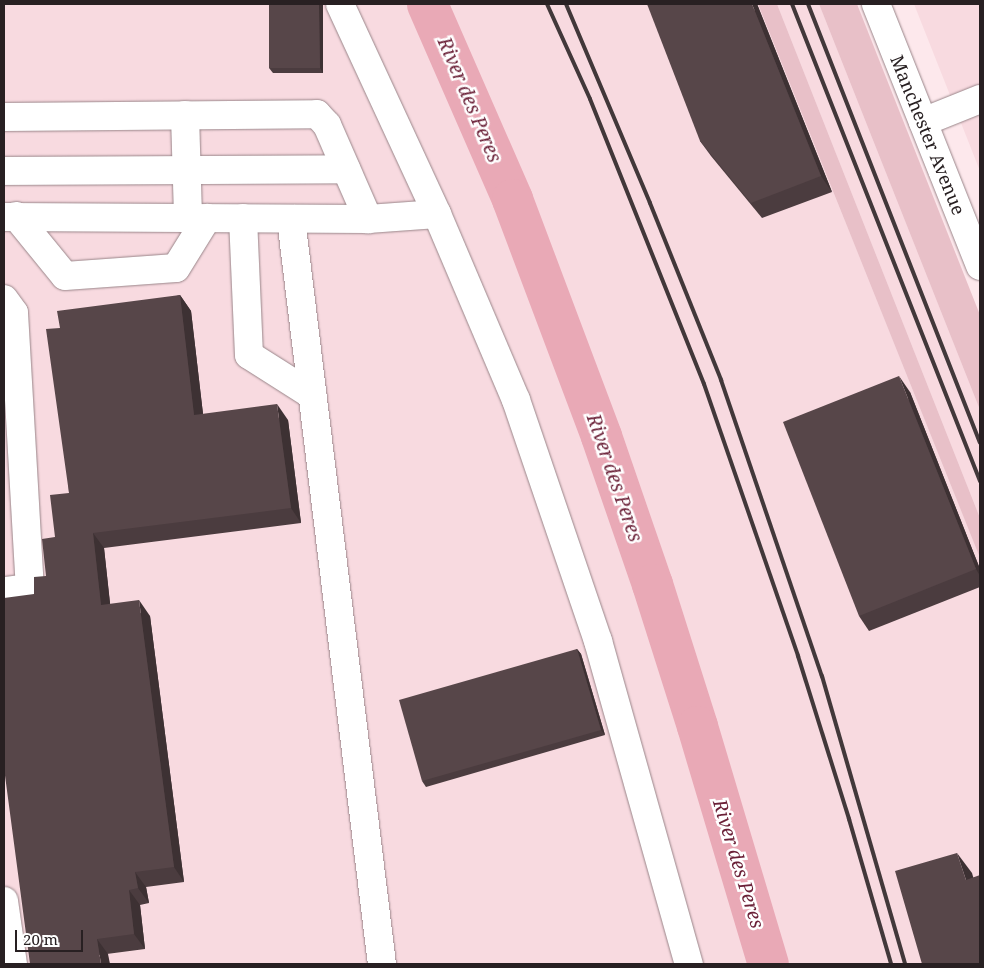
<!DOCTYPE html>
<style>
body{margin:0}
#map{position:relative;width:984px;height:968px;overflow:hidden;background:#fde8ec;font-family:"Noto Serif",serif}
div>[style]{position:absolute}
.built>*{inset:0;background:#f8dae0}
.green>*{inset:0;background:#e8c0c8}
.river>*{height:41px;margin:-20.5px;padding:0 20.5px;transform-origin:20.5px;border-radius:20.5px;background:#e9a9b6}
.roads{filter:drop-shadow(0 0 1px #998589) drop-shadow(0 0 1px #998589)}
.minor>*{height:28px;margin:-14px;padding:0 14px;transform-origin:14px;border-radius:14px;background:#fff}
.major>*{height:28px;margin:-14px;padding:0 14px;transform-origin:14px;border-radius:14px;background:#fff}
.rail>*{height:4px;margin:-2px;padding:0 2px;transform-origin:2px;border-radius:2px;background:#42383a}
.wall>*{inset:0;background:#4b3c3f}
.shaded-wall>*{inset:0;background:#3d3133}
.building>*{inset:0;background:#574649}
span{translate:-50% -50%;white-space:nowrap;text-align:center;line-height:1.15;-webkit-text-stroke:5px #fff;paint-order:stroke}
.street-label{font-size:18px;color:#282022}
.water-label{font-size:19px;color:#6b2138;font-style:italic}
.frame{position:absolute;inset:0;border:5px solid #282022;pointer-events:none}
.scale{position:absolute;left:15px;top:930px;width:68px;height:22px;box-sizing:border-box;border:2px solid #282022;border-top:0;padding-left:6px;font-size:15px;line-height:18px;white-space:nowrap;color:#282022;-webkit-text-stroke:4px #fff;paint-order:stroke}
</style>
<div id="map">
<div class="built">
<div style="clip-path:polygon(4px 4px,758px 4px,980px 558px,980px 964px,4px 964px)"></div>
<div style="clip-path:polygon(777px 4px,819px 4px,980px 410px,980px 518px)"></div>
<div style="clip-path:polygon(914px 4px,980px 4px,980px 171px)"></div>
</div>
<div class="green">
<div style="clip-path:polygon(758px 4px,777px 4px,980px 518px,980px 558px)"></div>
<div style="clip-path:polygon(819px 4px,857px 4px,980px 315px,980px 410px)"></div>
</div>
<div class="river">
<div style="left:427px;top:4px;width:213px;rotate:66.4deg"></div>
<div style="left:512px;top:199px;width:253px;rotate:69.4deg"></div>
<div style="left:601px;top:436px;width:157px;rotate:71deg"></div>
<div style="left:652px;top:584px;width:149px;rotate:72.4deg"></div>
<div style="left:697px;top:726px;width:248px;rotate:73.4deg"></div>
</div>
<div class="roads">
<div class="minor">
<div style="left:185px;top:115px;width:103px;rotate:88.3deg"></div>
<div style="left:4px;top:117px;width:313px;rotate:-0.5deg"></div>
<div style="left:317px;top:114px;width:15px;rotate:48deg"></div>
<div style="left:327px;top:125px;width:103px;rotate:66.4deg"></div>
<div style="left:923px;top:122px;width:61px;rotate:-22deg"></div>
<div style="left:4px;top:171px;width:342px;rotate:-0.3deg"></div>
<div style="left:437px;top:214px;width:202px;rotate:67deg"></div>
<div style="left:516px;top:400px;width:255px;rotate:71.2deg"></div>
<div style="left:598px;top:641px;width:336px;rotate:74.3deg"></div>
<div style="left:16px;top:216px;width:77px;rotate:50.8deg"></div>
<div style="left:65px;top:276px;width:111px;rotate:-4.1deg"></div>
<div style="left:176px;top:268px;width:59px;rotate:-58.2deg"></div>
<div style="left:4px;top:217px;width:364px;rotate:0.3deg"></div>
<div style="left:368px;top:219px;width:69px;rotate:-4.1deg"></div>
<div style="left:437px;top:214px;width:231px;rotate:-114.8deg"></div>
<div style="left:243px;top:218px;width:137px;rotate:87.5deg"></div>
<div style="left:249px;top:355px;width:75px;rotate:32.4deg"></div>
<div style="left:291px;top:219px;width:751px;rotate:83.04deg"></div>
<div style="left:4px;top:299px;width:17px;rotate:54deg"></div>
<div style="left:14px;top:313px;width:275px;rotate:86.7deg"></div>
<div style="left:30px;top:588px;width:26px;rotate:173deg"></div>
<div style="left:4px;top:901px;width:64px;rotate:81.9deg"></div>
</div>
<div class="major">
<div style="left:876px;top:4px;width:282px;rotate:68.3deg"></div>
</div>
</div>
<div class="rail">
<div style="left:547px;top:4px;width:104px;rotate:65.6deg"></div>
<div style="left:590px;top:99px;width:307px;rotate:68.2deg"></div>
<div style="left:704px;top:384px;width:288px;rotate:70.9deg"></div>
<div style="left:798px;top:656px;width:171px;rotate:72.6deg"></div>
<div style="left:849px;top:819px;width:151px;rotate:73.8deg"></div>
<div style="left:566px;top:4px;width:216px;rotate:67.1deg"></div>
<div style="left:650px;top:203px;width:191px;rotate:68.1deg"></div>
<div style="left:721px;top:380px;width:313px;rotate:71.2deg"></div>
<div style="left:822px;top:676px;width:300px;rotate:73.9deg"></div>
<div style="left:792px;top:4px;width:513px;rotate:68.49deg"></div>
<div style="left:808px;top:4px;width:471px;rotate:68.6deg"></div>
</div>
<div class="wall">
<div style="clip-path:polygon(269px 4px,323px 4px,323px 73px,273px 73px,269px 68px)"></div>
<div style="clip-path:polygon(757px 4px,832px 192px,762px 218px,711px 156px,700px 141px)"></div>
<div style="clip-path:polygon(180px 295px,191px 311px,203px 414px,288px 420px,301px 523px,104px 548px,110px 604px,150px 616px,184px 882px,146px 887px,149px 903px,140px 905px,145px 949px,30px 964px,34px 594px,46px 576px,55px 537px,69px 493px,60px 328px)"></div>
<div style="clip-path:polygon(910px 392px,980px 569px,980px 587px,869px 631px,859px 616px)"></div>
<div style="clip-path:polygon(577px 649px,581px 654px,605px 735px,426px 787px,422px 781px)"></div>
</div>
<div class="shaded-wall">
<div style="clip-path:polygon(319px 4px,323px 4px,323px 73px,320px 68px)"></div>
<div style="clip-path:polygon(752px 4px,757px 4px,832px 192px,821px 176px)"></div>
<div style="clip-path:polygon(180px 295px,191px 311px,205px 431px,194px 415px)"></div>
<div style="clip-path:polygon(899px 376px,910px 392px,980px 569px,980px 576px,976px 569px)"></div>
<div style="clip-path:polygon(277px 404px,288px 420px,301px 523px,291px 508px)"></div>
<div style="clip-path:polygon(93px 533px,104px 548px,112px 621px,101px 605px)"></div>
<div style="clip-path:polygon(139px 600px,150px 616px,184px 882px,174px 867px)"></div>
<div style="clip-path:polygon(577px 649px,581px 654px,605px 735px,601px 730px)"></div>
<div style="clip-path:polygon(957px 853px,972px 873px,980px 900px,966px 880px)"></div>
<div style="clip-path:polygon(135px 872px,146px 887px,149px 903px,138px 888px)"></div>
<div style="clip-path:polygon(129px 890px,140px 905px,145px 949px,134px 934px)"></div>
<div style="clip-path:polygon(97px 939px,108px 954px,110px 964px,101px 964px)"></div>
</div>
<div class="building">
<div style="clip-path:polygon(269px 4px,319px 4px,320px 68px,269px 68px)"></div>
<div style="clip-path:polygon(647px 4px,752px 4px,821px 176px,751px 203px,700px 141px)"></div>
<div style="clip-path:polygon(180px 295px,194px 415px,277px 404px,291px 508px,93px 533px,101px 605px,139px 600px,174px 867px,135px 872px,138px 888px,129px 890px,134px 934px,97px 939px,101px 964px,30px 964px,4px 768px,4px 598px,34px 594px,34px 577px,46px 576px,42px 539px,55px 537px,50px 495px,69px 493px,46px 329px,60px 328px,57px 311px)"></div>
<div style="clip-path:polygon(899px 376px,976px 569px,859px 616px,783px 422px)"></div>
<div style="clip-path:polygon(577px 649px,601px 730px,422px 781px,399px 700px)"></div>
<div style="clip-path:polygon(957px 853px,966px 880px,980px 875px,980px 964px,922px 964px,895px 871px)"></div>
</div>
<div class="street-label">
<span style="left:928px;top:135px;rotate:68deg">Manchester Avenue</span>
</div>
<div class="water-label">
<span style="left:469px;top:100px;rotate:67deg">River des Peres</span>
<span style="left:614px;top:478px;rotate:71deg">River des Peres</span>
<span style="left:738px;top:864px;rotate:73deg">River des Peres</span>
</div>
<div class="frame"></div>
<div class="scale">20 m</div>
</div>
